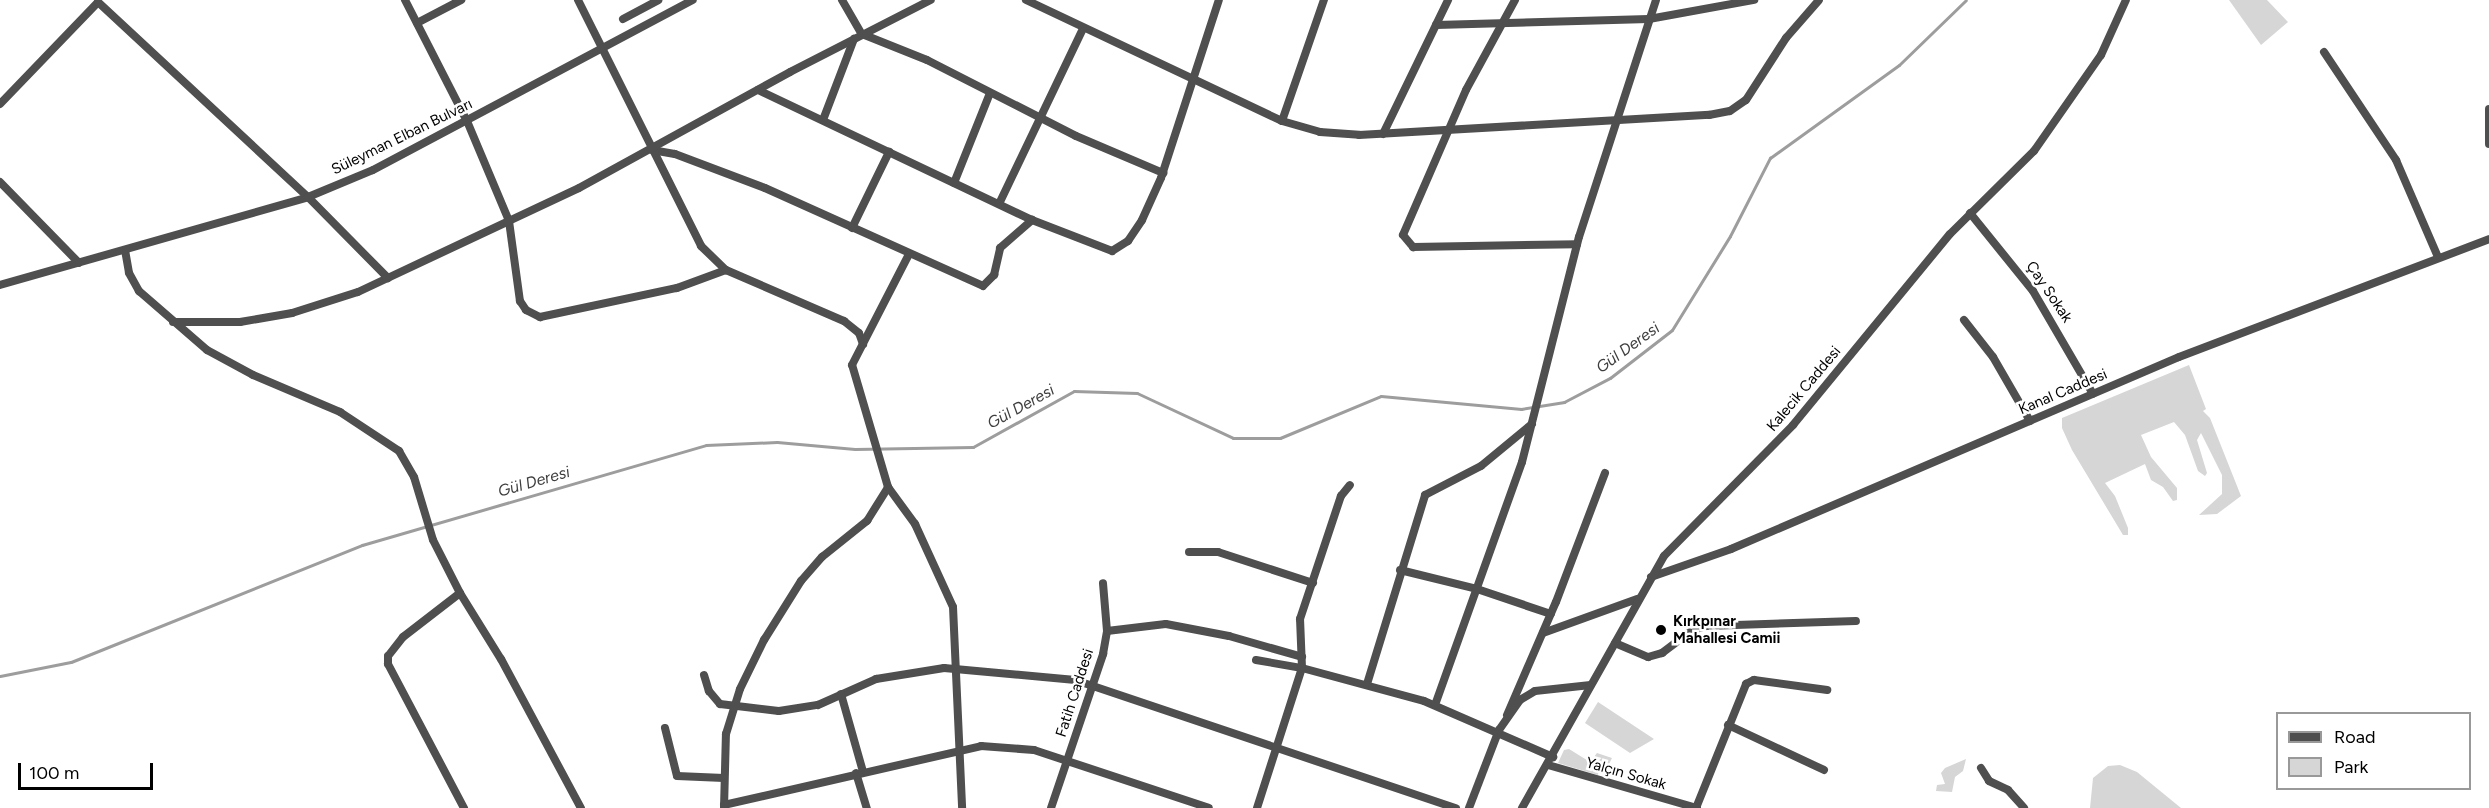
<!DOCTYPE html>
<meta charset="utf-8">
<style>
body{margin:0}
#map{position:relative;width:2489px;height:808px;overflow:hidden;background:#fff;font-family:Figtree,sans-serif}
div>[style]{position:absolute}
.green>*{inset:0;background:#d6d6d6}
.stream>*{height:3px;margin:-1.5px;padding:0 1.5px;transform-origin:1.5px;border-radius:1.5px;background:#9d9d9d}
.minor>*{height:8px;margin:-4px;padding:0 4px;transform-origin:4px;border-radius:4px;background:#4f4f4f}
.dots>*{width:16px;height:16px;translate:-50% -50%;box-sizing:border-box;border:3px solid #fff;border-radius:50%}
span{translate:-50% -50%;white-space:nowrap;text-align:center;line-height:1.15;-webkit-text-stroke:5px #fff;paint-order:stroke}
.street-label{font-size:15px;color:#000}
.poi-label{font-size:15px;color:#000;font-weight:700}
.left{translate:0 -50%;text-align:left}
.water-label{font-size:16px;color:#3e3e3e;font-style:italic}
.legend{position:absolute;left:2276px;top:712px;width:195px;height:78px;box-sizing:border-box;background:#fff;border:2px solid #999;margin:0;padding:8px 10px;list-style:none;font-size:18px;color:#000}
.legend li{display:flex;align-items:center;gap:12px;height:30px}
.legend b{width:30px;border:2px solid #999}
.scale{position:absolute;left:18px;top:763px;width:135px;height:27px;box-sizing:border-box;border:3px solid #000;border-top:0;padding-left:8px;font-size:18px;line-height:21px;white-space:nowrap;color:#000;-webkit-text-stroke:4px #fff;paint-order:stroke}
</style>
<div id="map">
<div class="green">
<div style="clip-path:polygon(2229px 0,2267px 0,2288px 22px,2261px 45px)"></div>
<div style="clip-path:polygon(2189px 365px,2206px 409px,2203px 411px,2210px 418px,2241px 496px,2217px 514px,2199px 515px,2222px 494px,2222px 475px,2201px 433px,2197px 440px,2207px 473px,2205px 476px,2198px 471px,2185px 435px,2174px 422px,2141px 435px,2151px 457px,2177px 488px,2177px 500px,2173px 501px,2163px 487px,2151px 480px,2145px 464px,2105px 483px,2115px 496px,2128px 528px,2128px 535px,2123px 535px,2072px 450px,2062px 428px,2062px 418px)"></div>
<div style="clip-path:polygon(1598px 702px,1654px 739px,1630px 753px,1585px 723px)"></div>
<div style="clip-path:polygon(1569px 749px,1590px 762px,1597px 753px,1612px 758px,1607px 768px,1600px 768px,1598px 775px,1558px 763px,1564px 750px)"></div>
<div style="clip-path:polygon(1966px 759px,1963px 771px,1955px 777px,1952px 792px,1936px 791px,1937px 785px,1945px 784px,1941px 773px,1945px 768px)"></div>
<div style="clip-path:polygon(2120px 765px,2137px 772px,2181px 808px,2090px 808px,2093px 778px,2108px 766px)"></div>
</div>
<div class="stream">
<div style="left:0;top:676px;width:72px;rotate:-11.2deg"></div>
<div style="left:71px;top:662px;width:314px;rotate:-21.9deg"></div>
<div style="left:362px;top:545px;width:358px;rotate:-16.2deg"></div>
<div style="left:706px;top:445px;width:71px;rotate:-2.4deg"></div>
<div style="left:777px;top:442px;width:78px;rotate:5.1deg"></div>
<div style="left:855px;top:449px;width:118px;rotate:-1deg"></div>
<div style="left:973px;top:447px;width:115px;rotate:-29deg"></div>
<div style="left:1074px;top:391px;width:63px;rotate:1.8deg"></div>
<div style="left:1137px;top:393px;width:106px;rotate:25.1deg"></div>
<div style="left:1233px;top:438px;width:47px"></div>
<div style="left:1280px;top:438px;width:109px;rotate:-22.6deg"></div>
<div style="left:1381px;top:396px;width:141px;rotate:5.3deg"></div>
<div style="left:1521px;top:409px;width:44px;rotate:-9.2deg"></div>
<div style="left:1564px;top:402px;width:52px;rotate:-27.6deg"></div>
<div style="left:1610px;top:378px;width:78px;rotate:-37.7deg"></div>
<div style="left:1672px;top:330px;width:110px;rotate:-58.3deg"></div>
<div style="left:1730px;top:236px;width:88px;rotate:-62.9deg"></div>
<div style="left:1770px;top:158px;width:159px;rotate:-35.8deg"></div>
<div style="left:1899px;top:65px;width:93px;rotate:-44.1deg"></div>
</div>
<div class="minor">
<div style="left:405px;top:0;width:136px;rotate:62.9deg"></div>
<div style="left:467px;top:121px;width:108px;rotate:67.2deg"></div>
<div style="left:509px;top:221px;width:81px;rotate:82.2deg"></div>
<div style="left:520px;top:301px;width:11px;rotate:56deg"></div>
<div style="left:526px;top:310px;width:16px;rotate:27deg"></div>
<div style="left:540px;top:317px;width:140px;rotate:-12deg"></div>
<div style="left:677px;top:288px;width:52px;rotate:-20.2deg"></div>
<div style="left:578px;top:0;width:275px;rotate:63.4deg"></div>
<div style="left:701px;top:246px;width:35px;rotate:44deg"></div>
<div style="left:726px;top:270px;width:129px;rotate:23.4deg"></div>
<div style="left:844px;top:321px;width:19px;rotate:39deg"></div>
<div style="left:859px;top:333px;width:12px;rotate:70deg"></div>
<div style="left:842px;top:0;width:39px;rotate:60deg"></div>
<div style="left:862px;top:34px;width:70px;rotate:21.8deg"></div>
<div style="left:927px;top:60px;width:167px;rotate:27deg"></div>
<div style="left:1076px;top:136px;width:95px;rotate:23deg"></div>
<div style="left:1026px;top:0;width:283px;rotate:25.3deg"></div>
<div style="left:1282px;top:121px;width:40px;rotate:16deg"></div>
<div style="left:1320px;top:132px;width:39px;rotate:4deg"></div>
<div style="left:1359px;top:135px;width:351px;rotate:-3.3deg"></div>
<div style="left:1709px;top:115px;width:21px;rotate:-11deg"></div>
<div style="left:1730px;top:111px;width:19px;rotate:-35deg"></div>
<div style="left:1746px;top:100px;width:74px;rotate:-57.2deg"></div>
<div style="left:1786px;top:38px;width:50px;rotate:-49deg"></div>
<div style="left:1515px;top:0;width:102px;rotate:118.6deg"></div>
<div style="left:1466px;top:90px;width:158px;rotate:113.5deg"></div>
<div style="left:1403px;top:235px;width:16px;rotate:50deg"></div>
<div style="left:1413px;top:247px;width:164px;rotate:-1deg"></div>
<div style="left:623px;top:19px;width:40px;rotate:-28deg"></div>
<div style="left:417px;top:23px;width:50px;rotate:-27.6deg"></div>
<div style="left:1436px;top:25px;width:213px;rotate:-1.6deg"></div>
<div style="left:1649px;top:19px;width:107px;rotate:-10.3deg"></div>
<div style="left:2324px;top:52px;width:130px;rotate:56.3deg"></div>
<div style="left:2396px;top:160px;width:106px;rotate:66.6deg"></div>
<div style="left:758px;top:90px;width:303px;rotate:25.4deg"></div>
<div style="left:1032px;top:220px;width:86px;rotate:21.2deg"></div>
<div style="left:1112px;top:251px;width:19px;rotate:-32deg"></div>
<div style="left:1128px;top:241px;width:25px;rotate:-56deg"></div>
<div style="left:1142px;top:220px;width:46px;rotate:-65.7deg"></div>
<div style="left:1161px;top:178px;width:187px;rotate:-72deg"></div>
<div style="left:0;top:104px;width:141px;rotate:-46.1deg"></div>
<div style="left:98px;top:2px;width:287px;rotate:42.9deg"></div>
<div style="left:308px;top:197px;width:114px;rotate:45.4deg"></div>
<div style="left:2489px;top:109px;width:35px;rotate:90deg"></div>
<div style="left:823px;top:120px;width:87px;rotate:-69.1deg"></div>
<div style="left:1282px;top:121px;width:128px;rotate:-70.9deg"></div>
<div style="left:1383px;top:134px;width:149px;rotate:-64.1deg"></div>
<div style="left:652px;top:150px;width:23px;rotate:10deg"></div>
<div style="left:675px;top:154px;width:96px;rotate:20.7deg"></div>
<div style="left:765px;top:188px;width:239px;rotate:24.2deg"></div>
<div style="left:983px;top:286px;width:16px;rotate:-45deg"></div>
<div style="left:994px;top:275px;width:28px;rotate:-77deg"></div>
<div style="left:1000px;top:248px;width:43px;rotate:-41.2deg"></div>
<div style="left:0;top:182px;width:113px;rotate:45.7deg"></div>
<div style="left:954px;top:183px;width:97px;rotate:-68.2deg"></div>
<div style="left:999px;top:204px;width:194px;rotate:-64.4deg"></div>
<div style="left:1970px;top:213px;width:100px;rotate:51.1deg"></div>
<div style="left:2033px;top:291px;width:119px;rotate:59.8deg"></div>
<div style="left:852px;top:228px;width:85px;rotate:-64deg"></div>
<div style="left:125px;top:250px;width:23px;rotate:80deg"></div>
<div style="left:129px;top:273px;width:21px;rotate:61deg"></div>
<div style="left:139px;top:291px;width:90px;rotate:40.9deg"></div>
<div style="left:207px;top:350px;width:52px;rotate:28.5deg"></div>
<div style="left:253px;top:375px;width:95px;rotate:23deg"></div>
<div style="left:340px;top:412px;width:71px;rotate:33.5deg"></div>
<div style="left:399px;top:451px;width:30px;rotate:60deg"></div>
<div style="left:414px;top:477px;width:66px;rotate:73.2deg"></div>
<div style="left:433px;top:540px;width:59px;rotate:63deg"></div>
<div style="left:460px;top:593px;width:78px;rotate:58.2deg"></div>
<div style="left:501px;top:659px;width:169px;rotate:61.8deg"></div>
<div style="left:0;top:285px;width:320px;rotate:-15.9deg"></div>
<div style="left:308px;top:197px;width:70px;rotate:-22.6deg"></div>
<div style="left:373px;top:170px;width:362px;rotate:-28deg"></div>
<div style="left:1964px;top:320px;width:47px;rotate:51.9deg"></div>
<div style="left:1993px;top:357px;width:74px;rotate:60deg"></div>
<div style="left:173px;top:322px;width:67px"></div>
<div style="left:240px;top:322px;width:53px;rotate:-9.8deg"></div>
<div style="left:292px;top:313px;width:69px;rotate:-17.7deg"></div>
<div style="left:358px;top:292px;width:244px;rotate:-25.2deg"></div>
<div style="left:579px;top:188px;width:241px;rotate:-28.8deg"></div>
<div style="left:790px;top:72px;width:158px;rotate:-27.1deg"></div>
<div style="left:888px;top:487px;width:46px;rotate:53.9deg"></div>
<div style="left:915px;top:524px;width:91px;rotate:65.4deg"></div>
<div style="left:953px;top:607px;width:201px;rotate:87.4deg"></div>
<div style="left:1189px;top:552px;width:29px"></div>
<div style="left:1218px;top:552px;width:100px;rotate:18.1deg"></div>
<div style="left:1400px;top:570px;width:79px;rotate:13.9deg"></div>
<div style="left:1477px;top:589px;width:78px;rotate:18.7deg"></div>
<div style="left:1651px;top:577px;width:85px;rotate:-19.3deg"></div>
<div style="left:1731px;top:549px;width:487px;rotate:-23.2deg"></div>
<div style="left:2179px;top:357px;width:332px;rotate:-20.8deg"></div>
<div style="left:460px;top:593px;width:72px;rotate:142.3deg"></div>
<div style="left:403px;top:637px;width:24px;rotate:128deg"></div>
<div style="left:388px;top:656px;width:8px;rotate:90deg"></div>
<div style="left:388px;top:664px;width:163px;rotate:62.2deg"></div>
<div style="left:1107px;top:631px;width:59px;rotate:-6.8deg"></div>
<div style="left:1166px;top:624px;width:64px;rotate:10.8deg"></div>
<div style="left:1229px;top:636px;width:76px;rotate:16deg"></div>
<div style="left:1543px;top:633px;width:100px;rotate:-19.9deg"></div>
<div style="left:1615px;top:643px;width:36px;rotate:23deg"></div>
<div style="left:1648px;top:657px;width:15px;rotate:-16deg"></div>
<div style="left:1662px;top:653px;width:39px;rotate:-37deg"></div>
<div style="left:1693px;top:630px;width:14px;rotate:-17deg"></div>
<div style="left:1706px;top:626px;width:150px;rotate:-1.9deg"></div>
<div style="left:1256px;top:660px;width:47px;rotate:9.9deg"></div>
<div style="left:1302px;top:668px;width:126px;rotate:15.1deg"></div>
<div style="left:1424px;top:701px;width:141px;rotate:23.5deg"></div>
<div style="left:704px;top:675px;width:17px;rotate:73deg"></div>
<div style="left:709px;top:691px;width:17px;rotate:50deg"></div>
<div style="left:720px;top:704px;width:59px;rotate:6.8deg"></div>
<div style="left:779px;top:711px;width:39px;rotate:-9deg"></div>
<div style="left:818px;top:705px;width:64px;rotate:-24.1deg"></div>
<div style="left:876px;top:679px;width:69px;rotate:-9.2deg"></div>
<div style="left:944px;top:668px;width:132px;rotate:5.2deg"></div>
<div style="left:1075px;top:680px;width:402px;rotate:18.6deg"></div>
<div style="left:1367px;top:684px;width:198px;rotate:-72.9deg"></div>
<div style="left:1425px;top:495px;width:63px;rotate:-27.4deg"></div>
<div style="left:1481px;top:466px;width:66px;rotate:-39.5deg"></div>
<div style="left:841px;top:694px;width:81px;rotate:74.2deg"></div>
<div style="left:1435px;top:705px;width:258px;rotate:-70.3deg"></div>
<div style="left:1522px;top:462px;width:232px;rotate:-75.8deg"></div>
<div style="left:1579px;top:237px;width:249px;rotate:-72deg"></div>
<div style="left:1507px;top:715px;width:123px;rotate:-66.6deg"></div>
<div style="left:1556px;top:602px;width:138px;rotate:-69.2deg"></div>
<div style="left:1728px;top:725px;width:106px;rotate:25.1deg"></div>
<div style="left:665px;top:728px;width:49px;rotate:76deg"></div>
<div style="left:677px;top:776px;width:47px;rotate:2.4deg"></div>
<div style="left:1548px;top:765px;width:155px;rotate:16.1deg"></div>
<div style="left:1981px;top:768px;width:15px;rotate:58deg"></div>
<div style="left:1989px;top:781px;width:21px;rotate:25deg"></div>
<div style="left:2008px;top:790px;width:24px;rotate:48deg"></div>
<div style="left:856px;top:773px;width:37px;rotate:73deg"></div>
<div style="left:724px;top:805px;width:264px;rotate:-12.9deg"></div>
<div style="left:981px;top:746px;width:53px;rotate:4.3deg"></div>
<div style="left:1034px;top:750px;width:184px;rotate:18.3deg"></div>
<div style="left:724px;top:808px;width:74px;rotate:-88.5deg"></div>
<div style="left:726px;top:734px;width:47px;rotate:-72.7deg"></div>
<div style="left:740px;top:689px;width:55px;rotate:-63.9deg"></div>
<div style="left:764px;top:640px;width:70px;rotate:-57.9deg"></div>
<div style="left:801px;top:581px;width:32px;rotate:-49deg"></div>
<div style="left:822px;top:557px;width:58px;rotate:-38.7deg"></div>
<div style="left:867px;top:521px;width:40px;rotate:-58deg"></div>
<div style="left:888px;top:487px;width:127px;rotate:-106.4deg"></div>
<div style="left:852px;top:365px;width:125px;rotate:-62.8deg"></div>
<div style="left:1051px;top:808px;width:163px;rotate:-71.3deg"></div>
<div style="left:1103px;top:654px;width:23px;rotate:-80deg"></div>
<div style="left:1107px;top:631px;width:48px;rotate:-94.8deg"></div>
<div style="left:1257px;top:808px;width:147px;rotate:-72.2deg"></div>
<div style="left:1302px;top:668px;width:49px;rotate:-92.3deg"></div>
<div style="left:1300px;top:619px;width:130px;rotate:-71.6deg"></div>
<div style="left:1341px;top:496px;width:14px;rotate:-51deg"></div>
<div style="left:1469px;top:808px;width:84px;rotate:-69deg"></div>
<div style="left:1499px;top:730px;width:37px;rotate:-55deg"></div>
<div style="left:1520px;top:700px;width:17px;rotate:-31deg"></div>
<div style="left:1535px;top:691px;width:56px;rotate:-6.1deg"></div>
<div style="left:1522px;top:808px;width:289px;rotate:-60.6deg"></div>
<div style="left:1664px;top:556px;width:184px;rotate:-45.4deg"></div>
<div style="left:1793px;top:425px;width:247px;rotate:-50.6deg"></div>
<div style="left:1950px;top:234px;width:118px;rotate:-44.7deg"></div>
<div style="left:2034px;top:151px;width:117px;rotate:-55.1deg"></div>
<div style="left:2101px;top:55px;width:60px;rotate:-65.6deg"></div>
<div style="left:1696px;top:808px;width:134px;rotate:-68deg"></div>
<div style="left:1746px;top:684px;width:9px;rotate:-27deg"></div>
<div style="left:1754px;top:680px;width:74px;rotate:7.8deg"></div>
</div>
<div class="dots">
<div style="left:1661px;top:630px;background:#000"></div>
</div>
<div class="street-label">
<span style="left:402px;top:137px;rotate:-26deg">Süleyman Elban Bulvarı</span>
<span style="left:2049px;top:292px;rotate:56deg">Çay Sokak</span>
<span style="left:1804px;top:389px;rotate:-50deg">Kalecik Caddesi</span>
<span style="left:2063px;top:392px;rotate:-23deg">Kanal Caddesi</span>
<span style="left:1075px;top:693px;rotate:-72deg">Fatih Caddesi</span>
<span style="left:1626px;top:774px;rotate:16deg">Yalçın Sokak</span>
</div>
<div class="poi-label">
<span class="left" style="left:1673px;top:630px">Kırkpınar<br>Mahallesi Camii</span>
</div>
<div class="water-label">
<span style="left:1628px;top:348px;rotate:-36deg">Gül Deresi</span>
<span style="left:1021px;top:407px;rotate:-29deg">Gül Deresi</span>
<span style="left:534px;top:482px;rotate:-16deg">Gül Deresi</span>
</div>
<ul class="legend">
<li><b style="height:8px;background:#4f4f4f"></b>Road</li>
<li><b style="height:16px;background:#d6d6d6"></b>Park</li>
</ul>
<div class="scale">100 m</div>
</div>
